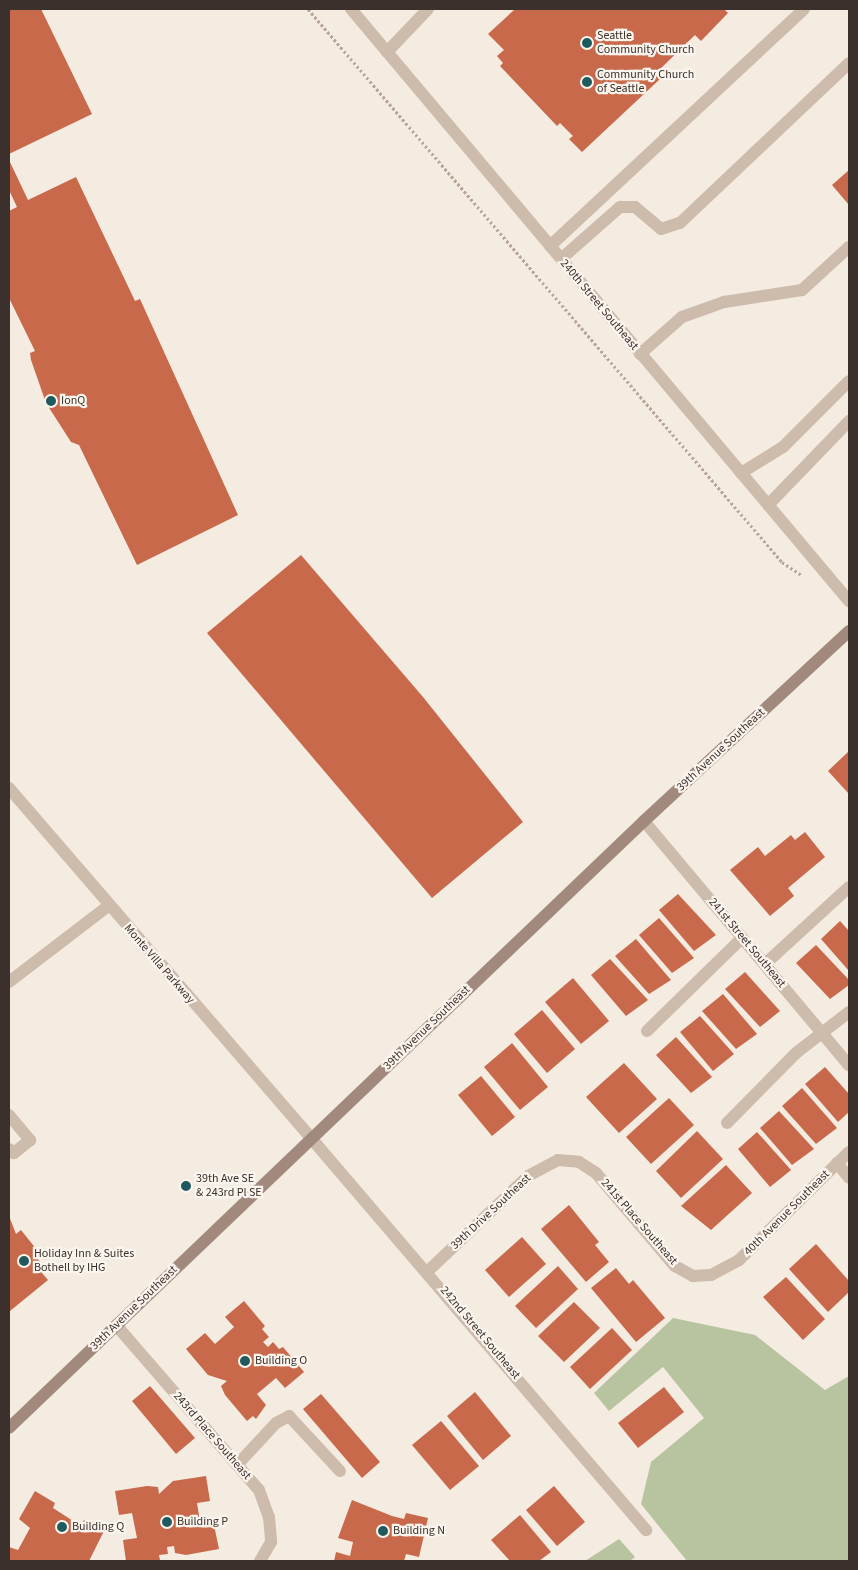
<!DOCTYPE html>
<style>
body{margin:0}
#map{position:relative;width:858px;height:1570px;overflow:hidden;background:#f4ebe1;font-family:"Source Sans 3",sans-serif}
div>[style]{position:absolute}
.green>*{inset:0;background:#b8c4a0}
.building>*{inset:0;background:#c8694b}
.path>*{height:3px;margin-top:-1.5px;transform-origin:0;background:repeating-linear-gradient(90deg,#b9a596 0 2.5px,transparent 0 5px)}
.service>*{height:12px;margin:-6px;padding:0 6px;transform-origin:6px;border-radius:6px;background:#cdbbac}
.minor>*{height:12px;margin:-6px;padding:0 6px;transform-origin:6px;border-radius:6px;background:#cdbbac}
.tertiary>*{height:12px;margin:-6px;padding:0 6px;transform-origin:6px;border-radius:6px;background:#cdbbac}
.secondary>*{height:12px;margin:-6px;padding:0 6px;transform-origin:6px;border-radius:6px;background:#a18a7d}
.dots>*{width:14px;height:14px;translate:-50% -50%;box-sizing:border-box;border:2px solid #fbf5ee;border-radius:50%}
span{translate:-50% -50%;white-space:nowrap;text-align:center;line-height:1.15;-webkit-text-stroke:4.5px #fbf5ee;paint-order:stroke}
.poi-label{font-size:12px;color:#3b302b}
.left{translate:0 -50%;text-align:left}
.street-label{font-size:12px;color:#3b302b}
.frame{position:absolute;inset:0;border:10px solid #3b302b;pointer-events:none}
</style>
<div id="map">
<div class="green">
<div style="clip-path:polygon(673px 1318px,755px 1335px,825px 1390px,849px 1376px,849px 1561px,687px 1561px,641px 1504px,651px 1462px,704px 1418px,663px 1367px,609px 1411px,594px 1393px)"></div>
<div style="clip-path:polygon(619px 1539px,635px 1557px,630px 1561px,585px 1561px)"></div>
</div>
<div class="building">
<div style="clip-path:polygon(9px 9px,41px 9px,92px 114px,9px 154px)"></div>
<div style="clip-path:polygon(515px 9px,724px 9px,728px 13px,701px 41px,695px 35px,655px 74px,660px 79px,582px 152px,569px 139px,573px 136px,560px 123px,557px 126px,500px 66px,503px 63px,497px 56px,504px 50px,488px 34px)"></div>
<div style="clip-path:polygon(9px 160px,28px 200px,76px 177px,135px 301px,140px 299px,238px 515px,137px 565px,79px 445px,71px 442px,46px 403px,31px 360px,30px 353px,35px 351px,9px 298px,9px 211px,17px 207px,9px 190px)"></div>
<div style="clip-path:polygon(849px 170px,849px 205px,832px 185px)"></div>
<div style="clip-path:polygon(301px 555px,423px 697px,523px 822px,432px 898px,207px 633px)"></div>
<div style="clip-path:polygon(849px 751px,849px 794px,828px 771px)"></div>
<div style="clip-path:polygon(805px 832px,825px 857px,788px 888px,794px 896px,770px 916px,730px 870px,758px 847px,765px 856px,791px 835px,795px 840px)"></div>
<div style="clip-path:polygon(678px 894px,716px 935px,694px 951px,659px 910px)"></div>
<div style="clip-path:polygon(659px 918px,694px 958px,672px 973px,639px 935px)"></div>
<div style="clip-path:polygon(840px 921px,849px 931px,849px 971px,821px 939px)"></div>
<div style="clip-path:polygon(636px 939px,671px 980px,649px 994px,615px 956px)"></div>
<div style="clip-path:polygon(816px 945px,849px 980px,849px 985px,830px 999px,796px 963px)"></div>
<div style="clip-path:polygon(610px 959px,648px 1000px,626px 1016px,591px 975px)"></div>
<div style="clip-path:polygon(745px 972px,780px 1011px,760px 1027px,725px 989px)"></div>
<div style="clip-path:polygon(573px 978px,609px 1021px,581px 1044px,545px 1002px)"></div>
<div style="clip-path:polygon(723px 994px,757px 1034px,736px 1049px,702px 1011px)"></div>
<div style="clip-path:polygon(542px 1010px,575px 1049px,547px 1073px,514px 1034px)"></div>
<div style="clip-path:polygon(700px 1016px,734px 1054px,713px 1071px,680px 1032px)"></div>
<div style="clip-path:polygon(676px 1037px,712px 1077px,691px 1093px,656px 1055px)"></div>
<div style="clip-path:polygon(512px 1043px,548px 1087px,520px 1110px,484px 1067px)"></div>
<div style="clip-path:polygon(624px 1063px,657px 1099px,619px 1133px,586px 1097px)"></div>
<div style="clip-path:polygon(825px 1067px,849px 1094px,849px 1112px,838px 1122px,805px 1084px)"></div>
<div style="clip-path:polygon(481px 1076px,515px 1117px,492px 1136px,458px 1095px)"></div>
<div style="clip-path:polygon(802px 1088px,837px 1128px,816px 1144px,782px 1106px)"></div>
<div style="clip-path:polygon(669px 1098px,694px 1125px,651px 1164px,626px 1137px)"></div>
<div style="clip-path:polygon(779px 1111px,814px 1149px,792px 1165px,760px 1128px)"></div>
<div style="clip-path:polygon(697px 1131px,723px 1159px,681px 1198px,656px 1171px)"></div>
<div style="clip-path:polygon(757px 1132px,791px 1170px,770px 1187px,738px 1149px)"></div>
<div style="clip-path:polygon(726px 1165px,752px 1193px,711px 1230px,681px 1206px)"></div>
<div style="clip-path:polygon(569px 1205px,599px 1242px,595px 1245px,609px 1262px,586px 1282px,541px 1229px)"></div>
<div style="clip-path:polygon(9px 1216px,16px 1234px,21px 1230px,37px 1250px,33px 1253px,46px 1269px,42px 1273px,48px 1280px,10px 1311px)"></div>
<div style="clip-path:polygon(522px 1237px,546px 1264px,509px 1297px,485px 1270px)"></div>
<div style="clip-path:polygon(816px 1244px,849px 1281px,849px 1292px,828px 1312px,789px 1269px)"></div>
<div style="clip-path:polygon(558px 1266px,578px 1289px,536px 1328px,515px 1306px)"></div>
<div style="clip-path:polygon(616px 1268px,629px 1284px,633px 1280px,665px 1318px,636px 1342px,591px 1288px)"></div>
<div style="clip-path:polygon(786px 1277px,825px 1319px,803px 1340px,763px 1297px)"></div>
<div style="clip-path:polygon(244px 1301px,265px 1326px,262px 1329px,269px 1337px,263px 1342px,268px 1347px,273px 1342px,279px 1349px,283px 1347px,304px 1372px,285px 1388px,276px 1378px,257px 1394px,266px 1405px,256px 1419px,253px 1416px,247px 1421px,225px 1395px,221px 1386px,227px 1381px,208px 1375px,186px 1349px,205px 1333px,215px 1344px,234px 1327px,225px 1317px)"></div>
<div style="clip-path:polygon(574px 1302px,600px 1328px,564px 1362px,538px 1336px)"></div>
<div style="clip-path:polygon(612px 1328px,632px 1350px,590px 1389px,570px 1367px)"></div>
<div style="clip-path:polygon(150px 1386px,195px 1438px,176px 1454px,132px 1401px)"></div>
<div style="clip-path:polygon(664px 1387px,684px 1412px,638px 1448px,618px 1423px)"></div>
<div style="clip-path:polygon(475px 1392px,511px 1436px,483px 1460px,447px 1416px)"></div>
<div style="clip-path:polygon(321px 1394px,380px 1462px,362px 1478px,303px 1409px)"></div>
<div style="clip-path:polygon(441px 1421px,479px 1466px,450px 1490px,412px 1445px)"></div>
<div style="clip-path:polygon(206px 1476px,210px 1501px,197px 1503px,201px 1527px,214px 1525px,219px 1549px,186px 1555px,175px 1553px,174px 1546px,167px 1547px,168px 1554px,159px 1555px,160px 1560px,126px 1561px,123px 1540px,137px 1538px,132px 1513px,119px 1515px,115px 1491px,147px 1486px,158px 1487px,159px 1494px,173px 1481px)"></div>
<div style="clip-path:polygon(554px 1486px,585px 1522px,557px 1546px,526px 1510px)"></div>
<div style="clip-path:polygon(35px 1491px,55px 1503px,53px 1508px,70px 1519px,81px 1525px,84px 1520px,104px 1531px,89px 1561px,9px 1561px,9px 1547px,18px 1550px,30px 1528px,19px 1519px)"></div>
<div style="clip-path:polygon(352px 1500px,392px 1516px,404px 1519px,406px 1513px,428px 1518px,419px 1557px,406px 1554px,404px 1561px,334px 1561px,336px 1552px,350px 1556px,353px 1542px,338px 1538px)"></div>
<div style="clip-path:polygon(520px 1515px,551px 1552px,539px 1561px,510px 1561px,491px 1540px)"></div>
</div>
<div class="path">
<div style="left:308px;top:9px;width:728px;rotate:49.4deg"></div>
<div style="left:782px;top:562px;width:23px;rotate:34deg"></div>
</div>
<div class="service">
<div style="left:387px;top:52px;width:59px;rotate:-46.4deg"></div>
<div style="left:550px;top:246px;width:347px;rotate:-43deg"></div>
<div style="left:561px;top:259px;width:79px;rotate:-41.4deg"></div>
<div style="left:620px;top:207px;width:15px"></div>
<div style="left:635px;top:207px;width:34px;rotate:40deg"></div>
<div style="left:661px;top:229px;width:20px;rotate:-18deg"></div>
<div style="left:680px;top:223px;width:233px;rotate:-43.4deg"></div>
<div style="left:640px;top:354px;width:56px;rotate:-41.4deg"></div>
<div style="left:682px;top:317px;width:45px;rotate:-19.7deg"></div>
<div style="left:724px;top:302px;width:79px;rotate:-8.7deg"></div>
<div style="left:802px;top:290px;width:64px;rotate:-42.5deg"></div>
<div style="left:741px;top:473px;width:49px;rotate:-31.8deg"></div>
<div style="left:783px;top:447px;width:93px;rotate:-45deg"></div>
<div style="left:768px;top:505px;width:117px;rotate:-46deg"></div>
<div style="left:765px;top:964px;width:114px;rotate:-42.5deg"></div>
<div style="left:9px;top:982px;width:125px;rotate:-37.5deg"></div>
<div style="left:9px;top:1115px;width:33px;rotate:50deg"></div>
<div style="left:30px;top:1140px;width:21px;rotate:141deg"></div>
<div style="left:14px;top:1153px;width:6px;rotate:-141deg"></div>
<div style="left:237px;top:1465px;width:57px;rotate:-47.1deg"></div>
<div style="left:276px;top:1423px;width:15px;rotate:-28deg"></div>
<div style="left:289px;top:1416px;width:75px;rotate:47.2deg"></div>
</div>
<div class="minor">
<div style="left:644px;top:821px;width:319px;rotate:50deg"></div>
<div style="left:647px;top:1031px;width:133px;rotate:-44.4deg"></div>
<div style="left:727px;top:1123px;width:98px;rotate:-45.4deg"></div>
<div style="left:796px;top:1053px;width:67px;rotate:-37.7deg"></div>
<div style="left:311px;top:1138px;width:516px;rotate:49.48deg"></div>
<div style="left:837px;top:1163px;width:19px;rotate:51deg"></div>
<div style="left:428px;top:1271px;width:138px;rotate:-43.5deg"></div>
<div style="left:528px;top:1176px;width:34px;rotate:-28deg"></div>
<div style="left:558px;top:1160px;width:21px;rotate:5deg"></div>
<div style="left:579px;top:1162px;width:20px;rotate:33deg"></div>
<div style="left:596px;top:1173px;width:122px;rotate:49.7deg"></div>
<div style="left:675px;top:1266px;width:21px;rotate:29deg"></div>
<div style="left:693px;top:1276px;width:18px;rotate:-3deg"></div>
<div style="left:711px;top:1275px;width:32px;rotate:-28deg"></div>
<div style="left:739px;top:1260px;width:154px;rotate:-44.5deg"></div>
<div style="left:116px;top:1325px;width:218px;rotate:49.1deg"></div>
<div style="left:259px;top:1490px;width:29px;rotate:70deg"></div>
<div style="left:269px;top:1517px;width:25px;rotate:85deg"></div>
<div style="left:271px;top:1542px;width:22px;rotate:120deg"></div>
</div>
<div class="tertiary">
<div style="left:351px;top:9px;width:774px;rotate:49.93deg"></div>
<div style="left:9px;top:788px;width:462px;rotate:49.2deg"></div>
</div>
<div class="secondary">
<div style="left:9px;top:1428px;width:878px;rotate:-43.71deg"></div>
<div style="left:644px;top:821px;width:280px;rotate:-42.8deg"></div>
</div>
<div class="dots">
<div style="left:587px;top:43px;background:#1f5a5e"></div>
<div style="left:587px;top:82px;background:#1f5a5e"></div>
<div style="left:51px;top:401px;background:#1f5a5e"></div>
<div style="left:186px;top:1186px;background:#1f5a5e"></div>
<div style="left:24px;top:1261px;background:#1f5a5e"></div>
<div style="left:245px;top:1361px;background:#1f5a5e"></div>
<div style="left:167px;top:1522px;background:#1f5a5e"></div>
<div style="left:62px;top:1527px;background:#1f5a5e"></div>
<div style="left:383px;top:1531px;background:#1f5a5e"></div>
</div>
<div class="poi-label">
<span class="left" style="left:597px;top:43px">Seattle<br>Community Church</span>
<span class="left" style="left:597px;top:82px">Community Church<br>of Seattle</span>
<span class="left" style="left:61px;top:401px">IonQ</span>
<span class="left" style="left:196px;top:1186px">39th Ave SE<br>&amp; 243rd Pl SE</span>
<span class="left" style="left:34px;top:1261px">Holiday Inn &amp; Suites<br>Bothell by IHG</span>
<span class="left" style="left:255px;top:1361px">Building O</span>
<span class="left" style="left:177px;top:1522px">Building P</span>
<span class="left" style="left:72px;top:1527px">Building Q</span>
<span class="left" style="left:393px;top:1531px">Building N</span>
</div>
<div class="street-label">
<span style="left:599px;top:305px;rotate:50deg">240th Street Southeast</span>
<span style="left:721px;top:750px;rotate:-43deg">39th Avenue Southeast</span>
<span style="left:747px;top:943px;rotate:50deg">241st Street Southeast</span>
<span style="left:159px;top:964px;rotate:49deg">Monte Villa Parkway</span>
<span style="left:427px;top:1028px;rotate:-44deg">39th Avenue Southeast</span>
<span style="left:491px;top:1212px;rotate:-43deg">39th Drive Southeast</span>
<span style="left:787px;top:1213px;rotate:-45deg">40th Avenue Southeast</span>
<span style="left:639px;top:1222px;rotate:49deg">241st Place Southeast</span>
<span style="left:134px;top:1308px;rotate:-44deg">39th Avenue Southeast</span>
<span style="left:480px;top:1333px;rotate:50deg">242nd Street Southeast</span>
<span style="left:212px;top:1436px;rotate:49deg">243rd Place Southeast</span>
</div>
<div class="frame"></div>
</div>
